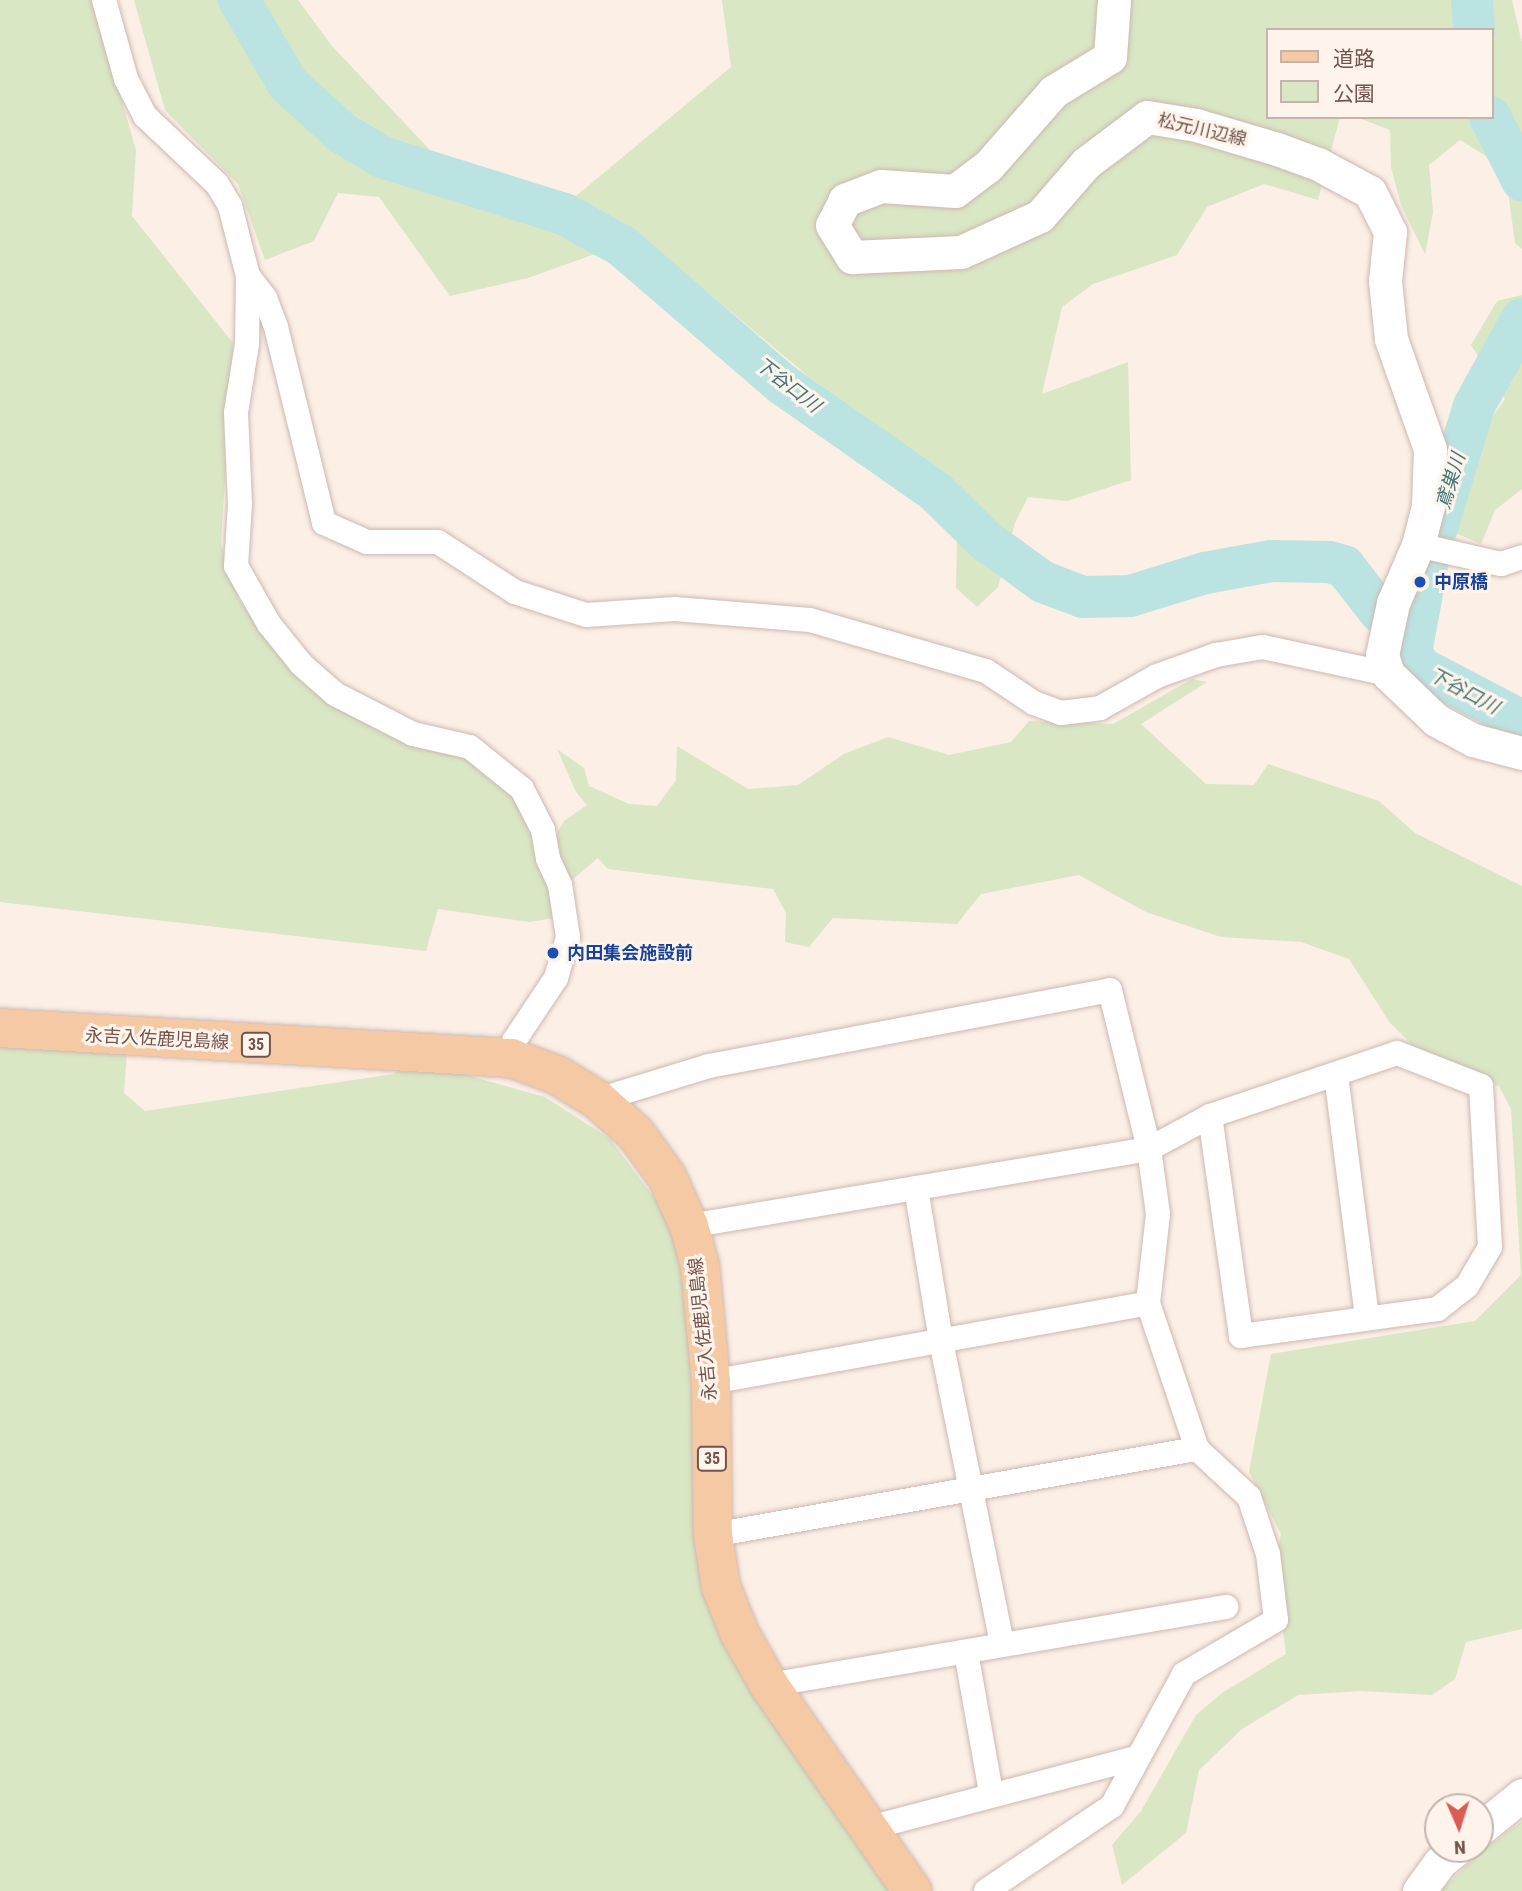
<!DOCTYPE html>
<meta charset="utf-8">
<style>
body{margin:0}
#map{position:relative;width:1522px;height:1891px;overflow:hidden;background:#fbefe6;font-family:"Roboto Condensed","Noto Sans JP",sans-serif}
div>[style]{position:absolute}
.green>*{inset:0;background:#d9e7c5}
.river>*{height:42px;margin:-21px;padding:0 21px;transform-origin:21px;border-radius:21px;background:#bbe3e2}
.roads{filter:drop-shadow(0 0 2px #ceb8b0) drop-shadow(0 0 2px #ceb8b0)}
.minor>*{height:24px;margin:-12px;padding:0 12px;transform-origin:12px;border-radius:12px;background:#fff}
.secondary>*{height:33px;margin:-16.5px;padding:0 16.5px;transform-origin:16.5px;border-radius:16.5px;background:#fff}
.primary>*{height:38px;margin:-19px;padding:0 19px;transform-origin:19px;border-radius:19px;background:#f5c9a3}
.dots>*{width:19px;height:19px;translate:-50% -50%;box-sizing:border-box;border:4px solid #fef4ec;border-radius:50%}
span{translate:-50% -50%;white-space:nowrap;text-align:center;line-height:1.15;-webkit-text-stroke:6px #fef4ec;paint-order:stroke}
.shield-label span{padding:2px 5px;background:#fef4ec;border:2px solid;border-radius:5px;-webkit-text-stroke-width:0}
.shield-label{font-size:16px;color:#72544c;font-weight:700}
.street-label{font-size:18px;color:#72544c}
.transit-label{font-size:18px;color:#164399;font-weight:700}
.left{translate:0 -50%;text-align:left}
.water-label{font-size:19px;color:#417676;font-style:italic}
.legend{position:absolute;left:1266px;top:28px;width:228px;height:91px;box-sizing:border-box;background:#fef4ec;border:2px solid #c6b4ac;margin:0;padding:9px 12px;list-style:none;font-size:21px;color:#72544c}
.legend li{display:flex;align-items:center;gap:14px;height:35px}
.legend b{width:35px;border:2px solid #c6b4ac}
.north{position:absolute;left:1424px;top:1793px;width:70px;height:70px;box-sizing:border-box;background:#fef4ec;border:2px solid #c6b4ac;border-radius:50%;rotate:177deg;font-size:19px;font-weight:700;line-height:28px;text-align:center;color:#72544c}
.north::after{content:'';display:block;margin:auto;width:24px;height:32px;background:#dc5b53;clip-path:polygon(50% 0,100% 100%,50% 72%,0 100%)}
</style>
<div id="map">
<div class="green">
<div style="clip-path:polygon(0 0,93px 0,136px 150px,132px 216px,233px 343px,221px 544px,238px 598px,296px 676px,340px 709px,467px 758px,515px 797px,535px 833px,554px 918px,530px 922px,438px 909px,426px 951px,0 902px)"></div>
<div style="clip-path:polygon(134px 0,298px 0,332px 46px,444px 165px,576px 196px,731px 67px,722px 0,1512px 0,1522px 43px,1522px 249px,1515px 243px,1508px 191px,1486px 156px,1460px 140px,1429px 165px,1433px 212px,1425px 254px,1401px 205px,1391px 167px,1390px 130px,1356px 117px,1492px 117px,1492px 30px,1268px 30px,1268px 117px,1340px 117px,1318px 200px,1264px 184px,1207px 207px,1177px 255px,1093px 284px,1062px 307px,1042px 394px,1128px 362px,1131px 480px,1067px 501px,1028px 497px,1015px 523px,998px 587px,977px 607px,956px 588px,957px 540px,880px 429px,808px 376px,661px 253px,592px 255px,528px 278px,450px 296px,379px 197px,338px 193px,314px 241px,265px 260px,238px 184px,165px 110px)"></div>
<div style="clip-path:polygon(1522px 295px,1522px 489px,1495px 510px,1481px 544px,1453px 532px,1486px 426px,1505px 399px,1471px 345px,1497px 301px)"></div>
<div style="clip-path:polygon(1192px 679px,1207px 682px,1141px 724px,1206px 784px,1254px 785px,1268px 764px,1379px 801px,1415px 833px,1522px 886px,1522px 1629px,1466px 1642px,1455px 1679px,1432px 1695px,1361px 1691px,1298px 1695px,1242px 1729px,1199px 1770px,1186px 1833px,1122px 1885px,1112px 1845px,1141px 1811px,1196px 1715px,1222px 1693px,1286px 1654px,1275px 1567px,1281px 1534px,1249px 1472px,1271px 1354px,1475px 1321px,1521px 1275px,1511px 1109px,1499px 1086px,1434px 1066px,1390px 1023px,1349px 959px,1301px 942px,1221px 937px,1146px 912px,1079px 875px,981px 894px,957px 924px,833px 918px,809px 947px,785px 942px,786px 913px,773px 889px,608px 869px,598px 858px,568px 883px,553px 840px,564px 821px,587px 805px,576px 792px,557px 749px,584px 768px,589px 786px,629px 804px,657px 806px,676px 780px,677px 746px,748px 789px,798px 785px,844px 754px,888px 737px,949px 755px,1011px 742px,1029px 721px,1113px 724px)"></div>
<div style="clip-path:polygon(0 1040px,127px 1051px,124px 1093px,145px 1111px,394px 1074px,409px 1059px,545px 1097px,610px 1139px,662px 1208px,687px 1272px,706px 1585px,895px 1891px,0 1891px)"></div>
<div style="clip-path:polygon(1522px 1821px,1522px 1891px,1439px 1891px,1484px 1850px)"></div>
</div>
<div class="river">
<div style="left:239px;top:0;width:97px;rotate:59.7deg"></div>
<div style="left:288px;top:84px;width:73px;rotate:42.2deg"></div>
<div style="left:342px;top:133px;width:47px;rotate:31deg"></div>
<div style="left:382px;top:157px;width:191px;rotate:17.4deg"></div>
<div style="left:564px;top:214px;width:66px;rotate:28.9deg"></div>
<div style="left:622px;top:246px;width:211px;rotate:40.8deg"></div>
<div style="left:782px;top:384px;width:187px;rotate:35deg"></div>
<div style="left:935px;top:491px;width:70px;rotate:44.4deg"></div>
<div style="left:985px;top:540px;width:72px;rotate:35.9deg"></div>
<div style="left:1043px;top:582px;width:43px;rotate:20.6deg"></div>
<div style="left:1083px;top:597px;width:47px;rotate:-1.2deg"></div>
<div style="left:1130px;top:596px;width:78px;rotate:-17deg"></div>
<div style="left:1205px;top:573px;width:67px;rotate:-10.3deg"></div>
<div style="left:1271px;top:561px;width:58px;rotate:1deg"></div>
<div style="left:1329px;top:562px;width:16px;rotate:15deg"></div>
<div style="left:1344px;top:566px;width:58px;rotate:52deg"></div>
<div style="left:1472px;top:0;width:30px;rotate:86deg"></div>
<div style="left:1490px;top:117px;width:71px;rotate:63.1deg"></div>
<div style="left:1522px;top:319px;width:99px;rotate:118.9deg"></div>
<div style="left:1474px;top:406px;width:151px;rotate:107deg"></div>
<div style="left:1430px;top:550px;width:105px;rotate:100.5deg"></div>
<div style="left:1411px;top:653px;width:18px;rotate:56deg"></div>
<div style="left:1421px;top:668px;width:114px;rotate:27.7deg"></div>
</div>
<div class="roads">
<div class="minor">
<div style="left:104px;top:0;width:82px;rotate:74.4deg"></div>
<div style="left:126px;top:79px;width:42px;rotate:62.8deg"></div>
<div style="left:145px;top:116px;width:99px;rotate:43.4deg"></div>
<div style="left:217px;top:184px;width:26px;rotate:59deg"></div>
<div style="left:230px;top:206px;width:72px;rotate:75.6deg"></div>
<div style="left:248px;top:276px;width:68px;rotate:90.8deg"></div>
<div style="left:247px;top:344px;width:70px;rotate:99.1deg"></div>
<div style="left:236px;top:413px;width:91px;rotate:87.5deg"></div>
<div style="left:240px;top:504px;width:62px;rotate:93.7deg"></div>
<div style="left:236px;top:566px;width:67px;rotate:60.4deg"></div>
<div style="left:269px;top:624px;width:51px;rotate:51.3deg"></div>
<div style="left:301px;top:664px;width:45px;rotate:41.4deg"></div>
<div style="left:335px;top:694px;width:88px;rotate:27.1deg"></div>
<div style="left:413px;top:734px;width:58px;rotate:12.8deg"></div>
<div style="left:470px;top:747px;width:67px;rotate:38.9deg"></div>
<div style="left:522px;top:789px;width:46px;rotate:62.9deg"></div>
<div style="left:543px;top:830px;width:29px;rotate:80deg"></div>
<div style="left:548px;top:859px;width:29px;rotate:65deg"></div>
<div style="left:560px;top:885px;width:53px;rotate:81.3deg"></div>
<div style="left:568px;top:937px;width:43px;rotate:106.3deg"></div>
<div style="left:556px;top:978px;width:76px;rotate:123.7deg"></div>
<div style="left:514px;top:1041px;width:17px;rotate:100deg"></div>
<div style="left:248px;top:276px;width:28px;rotate:52deg"></div>
<div style="left:265px;top:298px;width:31px;rotate:69deg"></div>
<div style="left:276px;top:327px;width:202px;rotate:76.2deg"></div>
<div style="left:324px;top:523px;width:47px;rotate:23.8deg"></div>
<div style="left:367px;top:542px;width:71px"></div>
<div style="left:438px;top:542px;width:92px;rotate:33deg"></div>
<div style="left:515px;top:592px;width:75px;rotate:17.9deg"></div>
<div style="left:586px;top:615px;width:89px;rotate:-3.9deg"></div>
<div style="left:675px;top:609px;width:135px;rotate:4.7deg"></div>
<div style="left:810px;top:620px;width:183px;rotate:16.2deg"></div>
<div style="left:986px;top:671px;width:58px;rotate:33.7deg"></div>
<div style="left:1034px;top:703px;width:29px;rotate:20deg"></div>
<div style="left:1061px;top:713px;width:39px;rotate:-7deg"></div>
<div style="left:1100px;top:708px;width:65px;rotate:-29.3deg"></div>
<div style="left:1157px;top:676px;width:63px;rotate:-19.6deg"></div>
<div style="left:1216px;top:655px;width:48px;rotate:-9.7deg"></div>
<div style="left:1263px;top:647px;width:128px;rotate:12.2deg"></div>
<div style="left:1418px;top:545px;width:85px;rotate:12.9deg"></div>
<div style="left:1501px;top:564px;width:22px;rotate:-18deg"></div>
<div style="left:1397px;top:1053px;width:90px;rotate:21.4deg"></div>
<div style="left:1481px;top:1086px;width:161px;rotate:86.8deg"></div>
<div style="left:1490px;top:1247px;width:45px;rotate:120.5deg"></div>
<div style="left:1467px;top:1286px;width:37px;rotate:142deg"></div>
<div style="left:1438px;top:1309px;width:199px;rotate:172.2deg"></div>
<div style="left:1241px;top:1336px;width:222px;rotate:-98deg"></div>
<div style="left:1210px;top:1116px;width:197px;rotate:-18.6deg"></div>
<div style="left:1336px;top:1075px;width:244px;rotate:82.7deg"></div>
<div style="left:598px;top:1100px;width:116px;rotate:-17deg"></div>
<div style="left:709px;top:1066px;width:408px;rotate:-10.7deg"></div>
<div style="left:1110px;top:990px;width:164px;rotate:76.2deg"></div>
<div style="left:1149px;top:1149px;width:66px;rotate:82.1deg"></div>
<div style="left:1158px;top:1214px;width:90px;rotate:96.4deg"></div>
<div style="left:1148px;top:1303px;width:154px;rotate:71.4deg"></div>
<div style="left:1197px;top:1449px;width:71px;rotate:42.7deg"></div>
<div style="left:1249px;top:1497px;width:60px;rotate:71.6deg"></div>
<div style="left:1268px;top:1554px;width:66px;rotate:83.1deg"></div>
<div style="left:1276px;top:1620px;width:107px;rotate:149.6deg"></div>
<div style="left:1184px;top:1674px;width:150px;rotate:118.6deg"></div>
<div style="left:1112px;top:1806px;width:152px;rotate:146deg"></div>
<div style="left:916px;top:1188px;width:155px;rotate:80.7deg"></div>
<div style="left:941px;top:1341px;width:309px;rotate:78.6deg"></div>
<div style="left:689px;top:1226px;width:466px;rotate:-9.5deg"></div>
<div style="left:1149px;top:1149px;width:69px;rotate:-28.4deg"></div>
<div style="left:711px;top:1382px;width:444px;rotate:-10.2deg"></div>
<div style="left:713px;top:1535px;width:492px;rotate:-10.1deg"></div>
<div style="left:966px;top:1652px;width:143px;rotate:79.9deg"></div>
<div style="left:769px;top:1685px;width:464px;rotate:-9.7deg"></div>
<div style="left:869px;top:1828px;width:275px;rotate:-14.7deg"></div>
</div>
<div class="secondary">
<div style="left:1114px;top:0;width:57px;rotate:94deg"></div>
<div style="left:1110px;top:57px;width:66px;rotate:148.7deg"></div>
<div style="left:1054px;top:91px;width:100px;rotate:131.3deg"></div>
<div style="left:988px;top:166px;width:41px;rotate:142.9deg"></div>
<div style="left:955px;top:191px;width:74px;rotate:-176.1deg"></div>
<div style="left:881px;top:186px;width:39px;rotate:159deg"></div>
<div style="left:845px;top:200px;width:28px;rotate:117deg"></div>
<div style="left:832px;top:225px;width:38px;rotate:58deg"></div>
<div style="left:852px;top:257px;width:109px;rotate:-2.6deg"></div>
<div style="left:961px;top:252px;width:87px;rotate:-24.5deg"></div>
<div style="left:1040px;top:216px;width:70px;rotate:-49deg"></div>
<div style="left:1086px;top:163px;width:76px;rotate:-37deg"></div>
<div style="left:1147px;top:117px;width:50px;rotate:9.3deg"></div>
<div style="left:1196px;top:125px;width:84px;rotate:16.5deg"></div>
<div style="left:1277px;top:149px;width:44px;rotate:20.1deg"></div>
<div style="left:1318px;top:164px;width:59px;rotate:28.3deg"></div>
<div style="left:1370px;top:192px;width:45px;rotate:63.4deg"></div>
<div style="left:1390px;top:232px;width:49px;rotate:95.8deg"></div>
<div style="left:1385px;top:281px;width:58px;rotate:84.1deg"></div>
<div style="left:1391px;top:339px;width:117px;rotate:70.5deg"></div>
<div style="left:1430px;top:449px;width:57px;rotate:92deg"></div>
<div style="left:1428px;top:506px;width:40px;rotate:104.4deg"></div>
<div style="left:1418px;top:545px;width:63px;rotate:113.3deg"></div>
<div style="left:1393px;top:603px;width:53px;rotate:101.9deg"></div>
<div style="left:1382px;top:655px;width:20px;rotate:72deg"></div>
<div style="left:1388px;top:674px;width:66px;rotate:43.8deg"></div>
<div style="left:1436px;top:720px;width:42px;rotate:28.4deg"></div>
<div style="left:1473px;top:740px;width:51px;rotate:14.9deg"></div>
<div style="left:1480px;top:1829px;width:54px;rotate:-39deg"></div>
<div style="left:1419px;top:1891px;width:34px;rotate:-54deg"></div>
<div style="left:1439px;top:1863px;width:22px;rotate:-39deg"></div>
</div>
<div class="primary">
<div style="left:0;top:1028px;width:512px;rotate:3.36deg"></div>
<div style="left:511px;top:1058px;width:49px;rotate:20.3deg"></div>
<div style="left:557px;top:1075px;width:48px;rotate:31.4deg"></div>
<div style="left:598px;top:1100px;width:51px;rotate:41.8deg"></div>
<div style="left:636px;top:1134px;width:53px;rotate:54.2deg"></div>
<div style="left:667px;top:1177px;width:54px;rotate:65.8deg"></div>
<div style="left:689px;top:1226px;width:41px;rotate:74.6deg"></div>
<div style="left:700px;top:1266px;width:117px;rotate:84.6deg"></div>
<div style="left:711px;top:1382px;width:153px;rotate:89.3deg"></div>
<div style="left:713px;top:1535px;width:53px;rotate:81.3deg"></div>
<div style="left:721px;top:1587px;width:51px;rotate:68deg"></div>
<div style="left:740px;top:1634px;width:59px;rotate:60.4deg"></div>
<div style="left:769px;top:1685px;width:251px;rotate:55.2deg"></div>
</div>
</div>
<div class="dots">
<div style="left:1420px;top:582px;background:#1a4fb4"></div>
<div style="left:553px;top:953px;background:#1a4fb4"></div>
</div>
<div class="shield-label">
<span style="left:256px;top:1045px">35</span>
<span style="left:712px;top:1459px">35</span>
</div>
<div class="street-label">
<span style="left:1202px;top:130px;rotate:13deg">松元川辺線</span>
<span style="left:157px;top:1039px;rotate:3deg">永吉入佐鹿児島線</span>
<span style="left:703px;top:1329px;rotate:-96deg">永吉入佐鹿児島線</span>
</div>
<div class="transit-label">
<span class="left" style="left:1434px;top:582px">中原橋</span>
<span class="left" style="left:567px;top:953px">内田集会施設前</span>
</div>
<div class="water-label">
<span style="left:788px;top:385px;rotate:38deg">下谷口川</span>
<span style="left:1451px;top:481px;rotate:-73deg">鳶巣川</span>
<span style="left:1464px;top:691px;rotate:28deg">下谷口川</span>
</div>
<ul class="legend">
<li><b style="height:9px;background:#f5c9a3"></b>道路</li>
<li><b style="height:19px;background:#d9e7c5"></b>公園</li>
</ul>
<div class="north">N</div>
</div>
